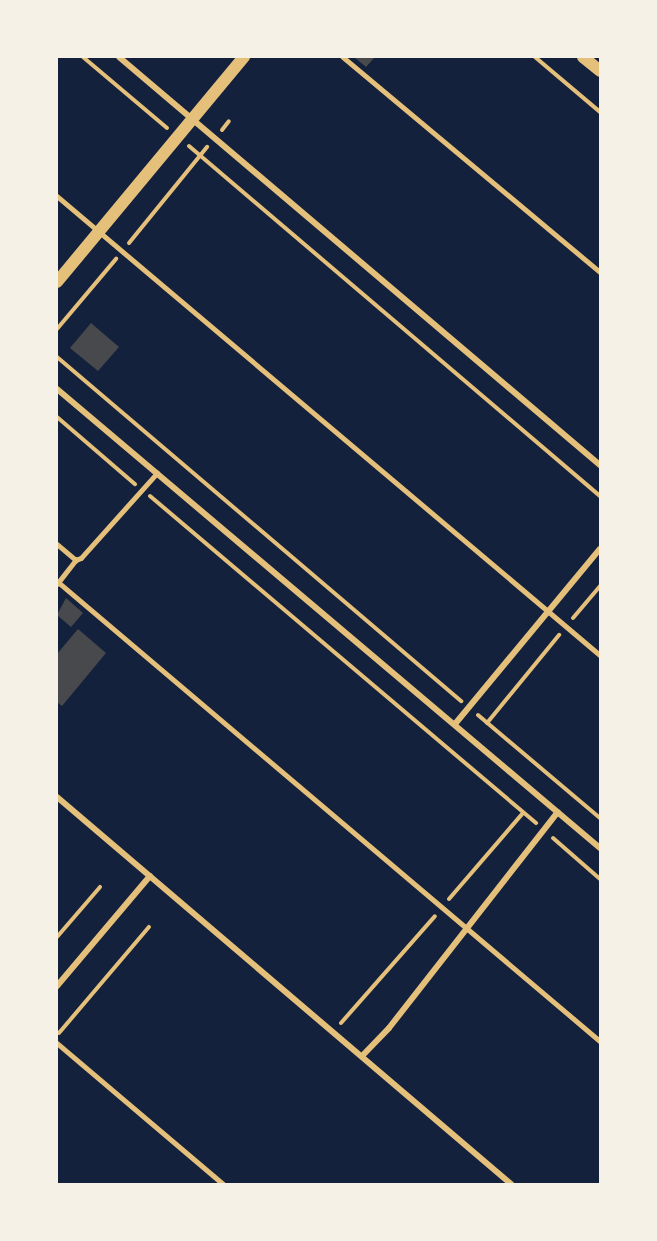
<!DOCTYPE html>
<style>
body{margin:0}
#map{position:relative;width:657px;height:1241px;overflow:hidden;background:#14213d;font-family:"Alegreya Sans",sans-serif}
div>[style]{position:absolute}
.building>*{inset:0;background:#48494c}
.path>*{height:4px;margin:-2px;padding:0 2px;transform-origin:2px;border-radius:2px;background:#e5c07b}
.service>*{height:4.5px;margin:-2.25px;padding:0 2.25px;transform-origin:2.25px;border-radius:2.25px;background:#e5c07b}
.minor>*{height:6px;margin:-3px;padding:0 3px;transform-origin:3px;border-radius:3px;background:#e5c07b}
.secondary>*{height:12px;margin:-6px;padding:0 6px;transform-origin:6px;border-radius:6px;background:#e5c07b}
span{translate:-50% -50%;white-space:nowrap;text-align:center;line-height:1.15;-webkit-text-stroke:4.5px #f6f1e7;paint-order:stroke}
.frame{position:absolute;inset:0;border:58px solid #f6f1e7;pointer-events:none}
</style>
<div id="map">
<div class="building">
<div style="clip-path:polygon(354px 57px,375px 57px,366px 67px)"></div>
<div style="clip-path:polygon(91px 323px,119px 347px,98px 371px,70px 348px)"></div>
<div style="clip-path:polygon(66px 598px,83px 613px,71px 627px,57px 615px)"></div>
<div style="clip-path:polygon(78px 629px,106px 653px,62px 706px,57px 702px,57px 654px)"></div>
</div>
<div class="path">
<div style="left:83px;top:57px;width:110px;rotate:40.2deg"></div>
<div style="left:535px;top:57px;width:85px;rotate:40.2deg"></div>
<div style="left:222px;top:130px;width:11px;rotate:-52deg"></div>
<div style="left:189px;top:146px;width:540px;rotate:40.42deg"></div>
<div style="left:129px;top:243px;width:124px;rotate:-50.9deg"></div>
<div style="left:57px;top:329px;width:92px;rotate:-49.9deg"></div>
<div style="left:57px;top:357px;width:531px;rotate:40.41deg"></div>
<div style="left:57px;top:417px;width:103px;rotate:40.7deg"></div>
<div style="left:150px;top:496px;width:506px;rotate:40.27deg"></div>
<div style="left:573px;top:618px;width:42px;rotate:-49.8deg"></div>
<div style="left:478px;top:715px;width:160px;rotate:40.2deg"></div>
<div style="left:487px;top:723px;width:114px;rotate:-50.7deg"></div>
<div style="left:553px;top:838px;width:62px;rotate:41.1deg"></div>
<div style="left:449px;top:899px;width:113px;rotate:-49.3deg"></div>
<div style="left:57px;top:937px;width:66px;rotate:-49.3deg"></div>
<div style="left:341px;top:1023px;width:142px;rotate:-48.7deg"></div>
<div style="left:59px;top:1033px;width:139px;rotate:-49.7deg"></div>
</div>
<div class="service">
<div style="left:343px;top:57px;width:335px;rotate:39.9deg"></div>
<div style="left:57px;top:196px;width:711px;rotate:40.21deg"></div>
<div style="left:57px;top:544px;width:25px;rotate:40deg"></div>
<div style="left:76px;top:560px;width:5px;rotate:-22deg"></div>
<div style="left:81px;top:558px;width:114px;rotate:-48.2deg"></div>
<div style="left:57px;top:581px;width:712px;rotate:40.27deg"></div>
<div style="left:57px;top:584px;width:31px;rotate:-52deg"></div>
<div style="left:57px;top:1043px;width:218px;rotate:40.3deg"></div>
</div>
<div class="minor">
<div style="left:119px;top:57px;width:631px;rotate:40.31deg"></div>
<div style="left:57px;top:389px;width:711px;rotate:40.21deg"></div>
<div style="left:455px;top:724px;width:227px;rotate:-50.4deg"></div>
<div style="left:57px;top:797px;width:597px;rotate:40.45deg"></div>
<div style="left:57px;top:986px;width:144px;rotate:-49.8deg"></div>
<div style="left:363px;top:1055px;width:37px;rotate:-46deg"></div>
<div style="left:389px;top:1028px;width:274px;rotate:-52deg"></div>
</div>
<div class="secondary">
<div style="left:583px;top:57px;width:22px;rotate:39deg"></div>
<div style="left:57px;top:282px;width:293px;rotate:-50.3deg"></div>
</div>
<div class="frame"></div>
</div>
